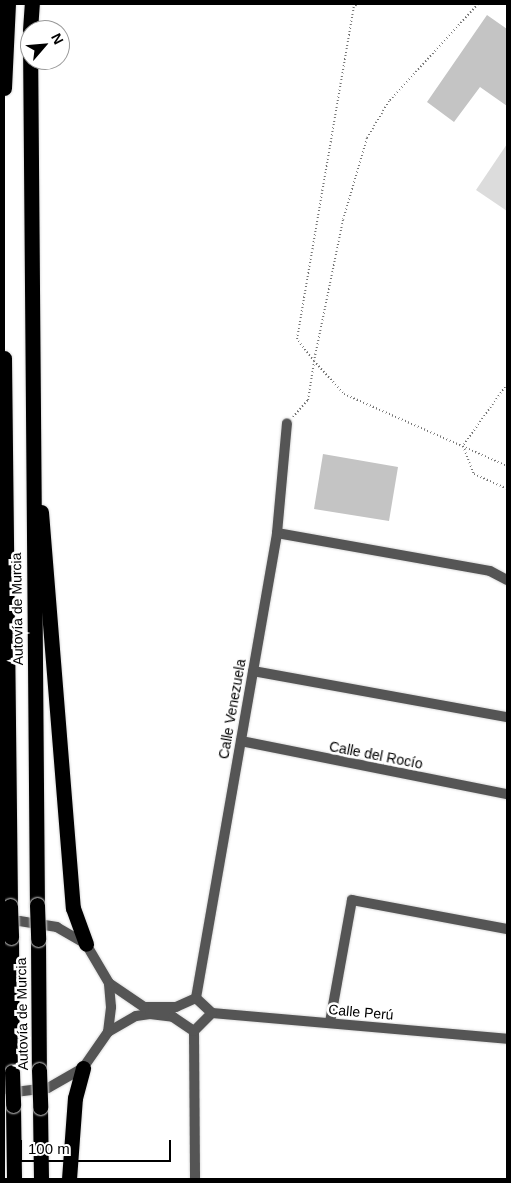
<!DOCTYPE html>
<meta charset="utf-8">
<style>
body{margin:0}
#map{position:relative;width:511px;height:1183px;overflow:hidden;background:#fff;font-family:Arial,sans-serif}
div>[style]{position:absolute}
.green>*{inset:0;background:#dcdcdc}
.building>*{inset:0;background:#c4c4c4}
.path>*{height:2px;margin-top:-1px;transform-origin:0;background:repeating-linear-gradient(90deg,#777 0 1px,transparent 0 3.5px)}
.roads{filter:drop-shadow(0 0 1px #dbdbdb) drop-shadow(0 0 1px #dbdbdb)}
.minor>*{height:10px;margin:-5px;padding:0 5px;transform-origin:5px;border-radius:5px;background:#555}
.tertiary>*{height:10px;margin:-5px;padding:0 5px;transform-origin:5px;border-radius:5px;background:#555}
.motorway>*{height:15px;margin:-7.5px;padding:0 7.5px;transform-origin:7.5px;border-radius:7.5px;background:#000}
.bridges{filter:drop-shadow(0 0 1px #dbdbdb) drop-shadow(0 0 1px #dbdbdb)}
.motorway-bridge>*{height:15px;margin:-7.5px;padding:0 7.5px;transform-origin:7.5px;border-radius:7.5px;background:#000}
span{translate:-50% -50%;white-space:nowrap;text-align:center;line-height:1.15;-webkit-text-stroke:5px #fff;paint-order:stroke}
.street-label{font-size:14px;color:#000}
.frame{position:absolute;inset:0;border:5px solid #000;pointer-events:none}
.north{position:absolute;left:20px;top:20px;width:50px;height:50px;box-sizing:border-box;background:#fff;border:1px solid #999;border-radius:50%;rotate:63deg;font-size:14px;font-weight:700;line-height:20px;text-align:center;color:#000}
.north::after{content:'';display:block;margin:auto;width:18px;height:22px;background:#000;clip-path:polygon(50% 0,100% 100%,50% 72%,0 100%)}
.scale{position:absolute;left:20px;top:1140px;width:151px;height:22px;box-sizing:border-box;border:2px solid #000;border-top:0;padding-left:6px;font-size:15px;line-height:18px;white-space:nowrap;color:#000;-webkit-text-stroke:4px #fff;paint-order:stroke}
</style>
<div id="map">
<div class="green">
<div style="clip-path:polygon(507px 144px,507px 211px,476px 190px)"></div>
</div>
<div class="building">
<div style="clip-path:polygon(487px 15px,507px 29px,507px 106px,480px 87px,454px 122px,427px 102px)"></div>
<div style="clip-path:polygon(323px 454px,398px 467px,389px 521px,314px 509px)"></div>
</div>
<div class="path">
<div style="left:478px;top:4px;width:132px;rotate:132.5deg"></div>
<div style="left:389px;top:101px;width:43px;rotate:120.7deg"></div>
<div style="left:367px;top:138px;width:85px;rotate:106.3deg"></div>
<div style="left:343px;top:220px;width:144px;rotate:101.6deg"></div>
<div style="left:314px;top:361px;width:45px;rotate:47.7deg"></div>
<div style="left:344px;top:394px;width:178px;rotate:23.8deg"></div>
<div style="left:353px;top:8px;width:6px;rotate:-45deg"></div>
<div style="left:507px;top:384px;width:76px;rotate:125.4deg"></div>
<div style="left:463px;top:446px;width:30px;rotate:69deg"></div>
<div style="left:474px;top:474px;width:36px;rotate:24deg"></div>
<div style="left:293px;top:417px;width:23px;rotate:-49deg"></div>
<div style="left:308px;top:400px;width:39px;rotate:-81deg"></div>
<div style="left:314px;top:361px;width:28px;rotate:-128deg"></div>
<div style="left:297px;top:339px;width:340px;rotate:-80.3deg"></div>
</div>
<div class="roads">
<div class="minor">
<div style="left:277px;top:533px;width:216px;rotate:10.1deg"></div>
<div style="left:490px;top:571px;width:19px;rotate:28deg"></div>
<div style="left:253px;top:671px;width:258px;rotate:10.3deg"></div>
<div style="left:241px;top:741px;width:271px;rotate:11.3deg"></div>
<div style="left:196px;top:998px;width:472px;rotate:-80.1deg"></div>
<div style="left:277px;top:533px;width:110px;rotate:-84.8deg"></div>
<div style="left:330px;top:1022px;width:124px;rotate:-79.8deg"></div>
<div style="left:352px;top:900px;width:158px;rotate:10.6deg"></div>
<div style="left:194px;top:1031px;width:148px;rotate:89.6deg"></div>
</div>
<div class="tertiary">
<div style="left:212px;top:1013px;width:296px;rotate:5deg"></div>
<div style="left:108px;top:1032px;width:32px;rotate:-30deg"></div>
<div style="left:136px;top:1016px;width:14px;rotate:-8deg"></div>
<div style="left:150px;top:1014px;width:23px;rotate:7deg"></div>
<div style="left:173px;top:1017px;width:25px;rotate:34deg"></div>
<div style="left:194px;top:1031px;width:25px;rotate:-45deg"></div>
<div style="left:212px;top:1013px;width:22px;rotate:-137deg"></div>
<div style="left:196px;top:998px;width:22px;rotate:156deg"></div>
<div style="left:176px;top:1007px;width:32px;rotate:180deg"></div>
<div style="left:144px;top:1007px;width:42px;rotate:-145.6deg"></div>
<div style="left:4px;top:1088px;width:12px;rotate:20deg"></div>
<div style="left:15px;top:1092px;width:33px;rotate:-7deg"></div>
<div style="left:48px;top:1088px;width:40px;rotate:-29.7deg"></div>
<div style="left:83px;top:1068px;width:44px;rotate:-55.2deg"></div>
<div style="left:108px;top:1032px;width:25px;rotate:-83deg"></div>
<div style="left:111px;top:1007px;width:24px;rotate:-95deg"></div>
<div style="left:109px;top:983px;width:45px;rotate:-120.5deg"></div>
<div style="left:86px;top:944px;width:34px;rotate:-150deg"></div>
<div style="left:57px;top:927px;width:38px;rotate:-171deg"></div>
<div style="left:19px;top:921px;width:15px;rotate:160deg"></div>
</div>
<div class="motorway">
<div style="left:30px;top:30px;width:26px;rotate:-86deg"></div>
<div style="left:30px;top:38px;width:867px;rotate:89.54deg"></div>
<div style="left:4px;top:88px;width:84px;rotate:-87.3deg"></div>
<div style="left:4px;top:358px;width:548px;rotate:89.37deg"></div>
<div style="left:41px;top:512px;width:397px;rotate:85.4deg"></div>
<div style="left:73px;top:908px;width:38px;rotate:70deg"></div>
<div style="left:11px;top:937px;width:135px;rotate:89.6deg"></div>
<div style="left:38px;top:939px;width:131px;rotate:89.6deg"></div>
<div style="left:13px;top:1105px;width:74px;rotate:89.2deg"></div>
<div style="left:40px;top:1107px;width:72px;rotate:89.2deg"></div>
<div style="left:69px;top:1179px;width:81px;rotate:-85.8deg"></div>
<div style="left:75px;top:1098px;width:31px;rotate:-75deg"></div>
</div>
</div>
<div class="bridges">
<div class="motorway-bridge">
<div style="left:37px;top:905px;width:34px;rotate:88deg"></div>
<div style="left:10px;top:906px;width:31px;rotate:88deg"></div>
<div style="left:39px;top:1070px;width:37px;rotate:88deg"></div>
<div style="left:12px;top:1072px;width:33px;rotate:88deg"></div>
</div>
</div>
<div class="street-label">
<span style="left:17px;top:609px;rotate:-91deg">Autovía de Murcia</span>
<span style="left:232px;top:709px;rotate:-80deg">Calle Venezuela</span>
<span style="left:376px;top:755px;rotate:11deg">Calle del Rocío</span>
<span style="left:361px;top:1012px;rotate:5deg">Calle Perú</span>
<span style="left:22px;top:1014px;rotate:-91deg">Autovía de Murcia</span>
</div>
<div class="frame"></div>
<div class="north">N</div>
<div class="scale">100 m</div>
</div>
